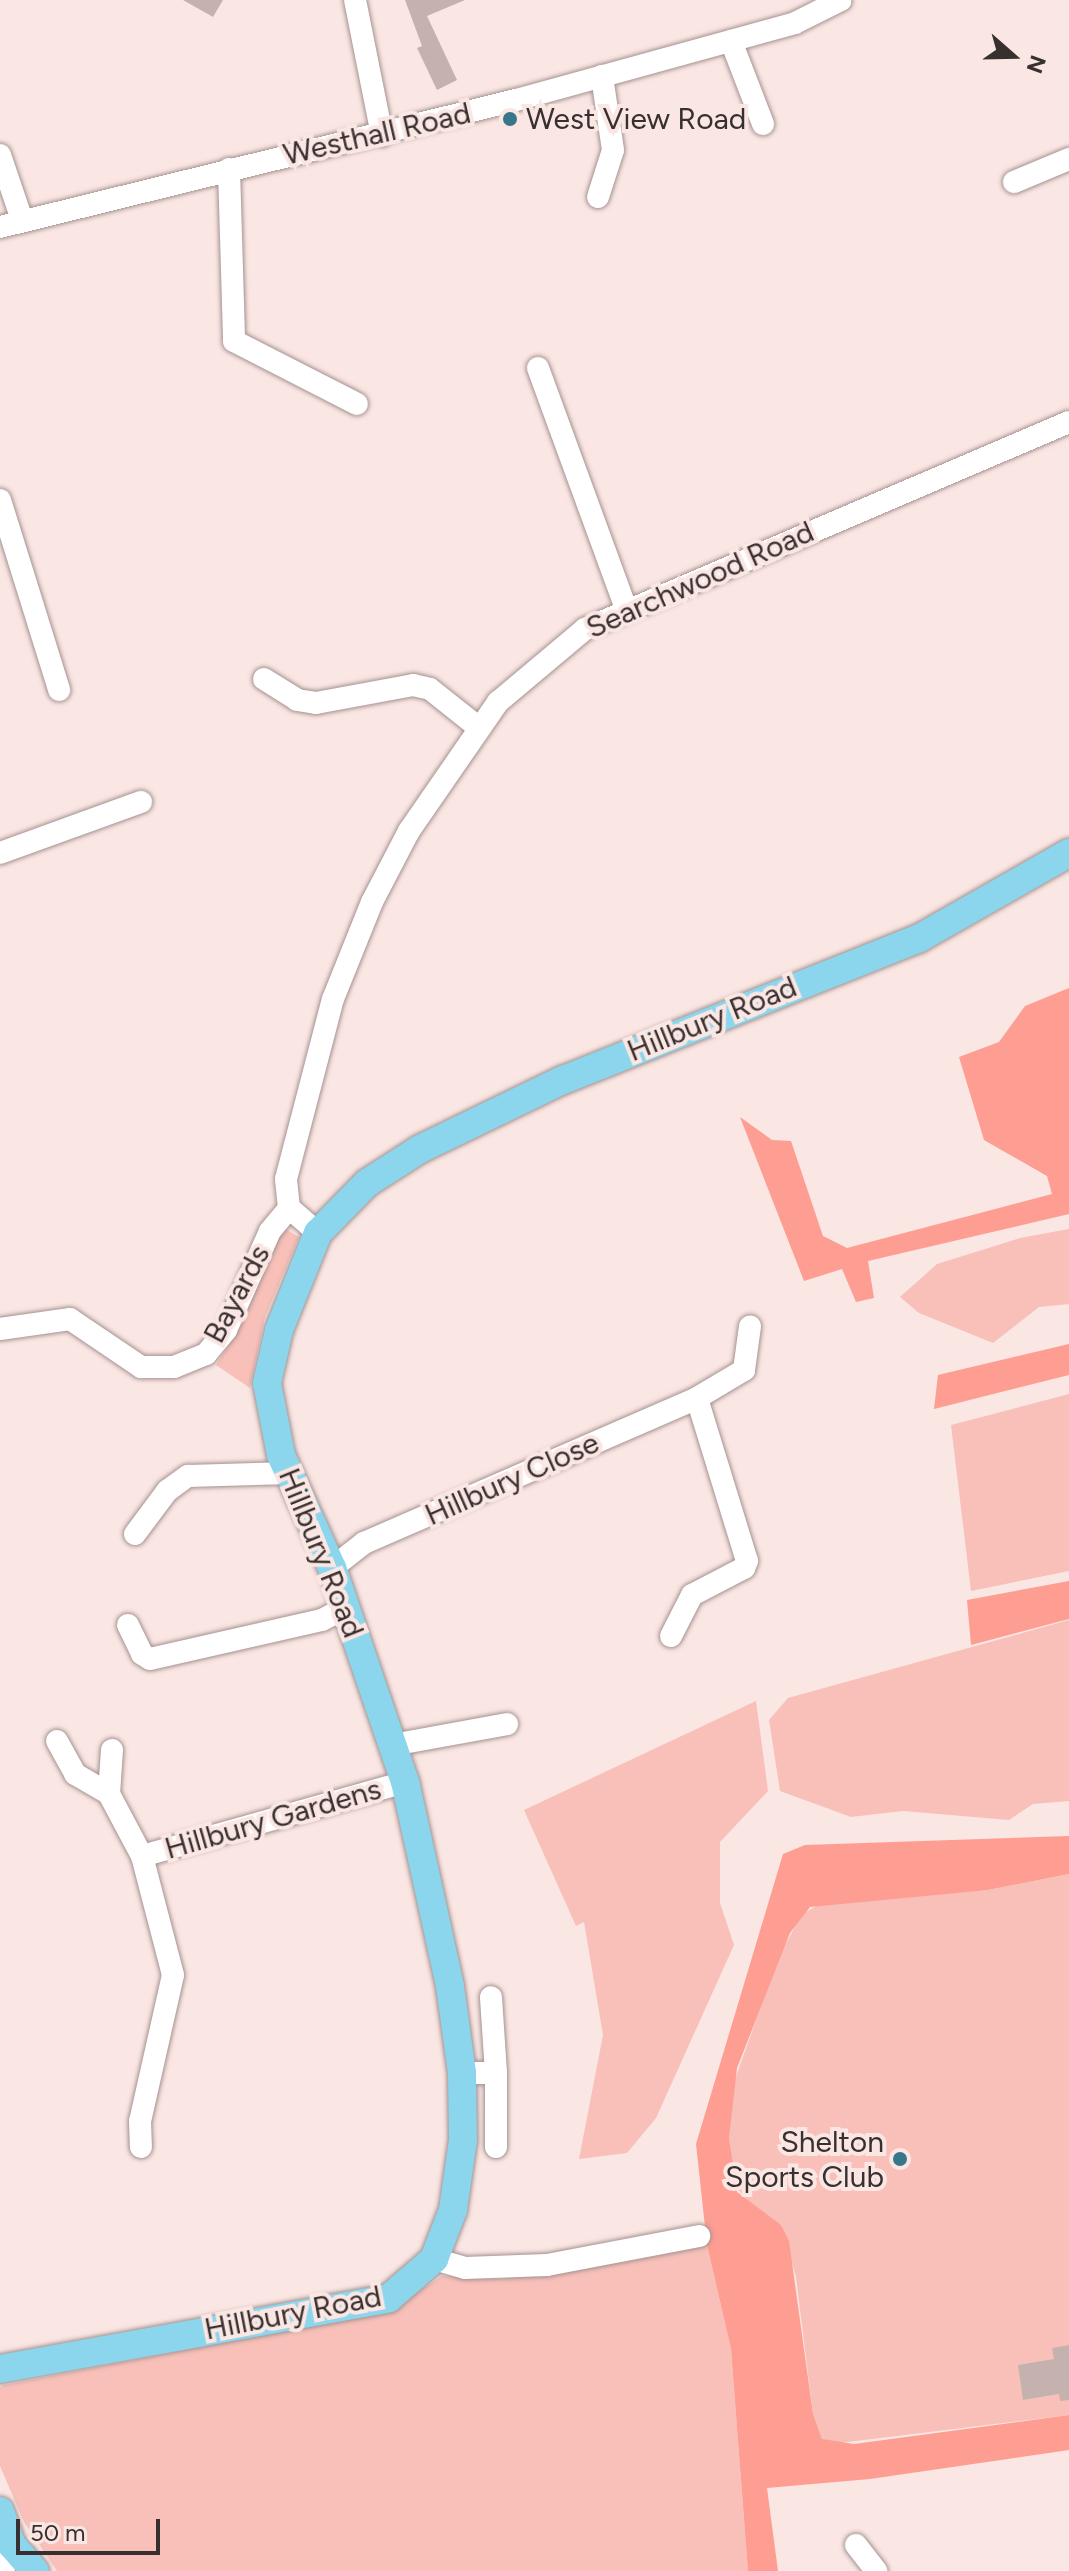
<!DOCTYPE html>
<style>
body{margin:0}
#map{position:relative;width:1069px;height:2571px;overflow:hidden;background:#fae6e3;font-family:Figtree,sans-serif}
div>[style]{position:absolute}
.green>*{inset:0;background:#f8c0b9}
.forest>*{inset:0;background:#fe9d92}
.building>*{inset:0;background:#c5b2af}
.roads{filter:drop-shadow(0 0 2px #a59290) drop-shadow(0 0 2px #a59290)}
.minor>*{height:22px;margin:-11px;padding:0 11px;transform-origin:11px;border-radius:11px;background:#fff}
.major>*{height:28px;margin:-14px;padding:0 14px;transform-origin:14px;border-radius:14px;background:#8bd5ed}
.dots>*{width:22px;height:22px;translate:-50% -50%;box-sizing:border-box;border:4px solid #fae6e3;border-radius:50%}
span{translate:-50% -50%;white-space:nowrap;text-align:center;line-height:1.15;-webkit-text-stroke:8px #fae6e3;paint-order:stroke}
.poi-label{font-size:30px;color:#38302f}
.left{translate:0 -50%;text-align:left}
.right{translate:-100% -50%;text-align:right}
.street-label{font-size:30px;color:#38302f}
.north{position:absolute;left:973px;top:16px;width:80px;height:80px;-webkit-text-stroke:6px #fae6e3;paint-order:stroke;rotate:110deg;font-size:22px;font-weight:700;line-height:32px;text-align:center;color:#38302f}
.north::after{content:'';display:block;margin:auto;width:28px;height:36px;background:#38302f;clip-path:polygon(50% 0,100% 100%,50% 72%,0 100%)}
.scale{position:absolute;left:16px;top:2519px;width:144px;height:36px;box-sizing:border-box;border:4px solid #38302f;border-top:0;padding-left:10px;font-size:24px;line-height:28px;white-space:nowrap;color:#38302f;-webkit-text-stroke:6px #fae6e3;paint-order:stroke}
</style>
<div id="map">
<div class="green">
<div style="clip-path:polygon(285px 1229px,299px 1237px,265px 1317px,250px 1388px,216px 1365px,233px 1339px,277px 1236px)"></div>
<div style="clip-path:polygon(1069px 1229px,1069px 1304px,1039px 1307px,993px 1343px,919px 1313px,900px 1297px,937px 1264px,1020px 1238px)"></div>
<div style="clip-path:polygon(1069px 1394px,1069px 1571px,971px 1591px,951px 1425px)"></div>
<div style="clip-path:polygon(1069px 1620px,1069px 1801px,1033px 1804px,1009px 1820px,903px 1811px,851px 1817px,780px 1791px,769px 1720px,788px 1698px)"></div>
<div style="clip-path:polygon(756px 1701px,768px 1791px,720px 1842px,720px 1903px,734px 1945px,656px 2118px,627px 2153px,579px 2159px,603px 2035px,584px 1922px,576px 1926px,524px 1810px)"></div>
<div style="clip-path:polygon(1069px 1874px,1069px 2415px,831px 2444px,822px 2439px,813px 2414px,796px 2277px,781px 2225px,749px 2205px,733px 2181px,729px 2138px,732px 2088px,777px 1961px,801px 1915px,823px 1902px,988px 1890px)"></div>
<div style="clip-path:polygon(707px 2245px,731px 2349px,748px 2571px,57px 2571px,24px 2522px,0 2466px,0 2387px,4px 2385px,389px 2311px,442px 2276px,502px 2279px)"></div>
</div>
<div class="forest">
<div style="clip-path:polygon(1069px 988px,1069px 1214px,868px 1261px,874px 1298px,856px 1302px,842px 1269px,804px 1281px,740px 1117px,772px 1140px,791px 1141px,823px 1236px,847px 1248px,1052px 1194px,1047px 1176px,984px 1140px,959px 1057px,999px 1042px,1025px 1006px)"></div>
<div style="clip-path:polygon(1069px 1344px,1069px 1375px,934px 1409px,938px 1375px)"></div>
<div style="clip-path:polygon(1069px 1581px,1069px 1619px,971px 1645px,967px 1600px)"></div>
<div style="clip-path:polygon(1069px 1836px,1069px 1874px,988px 1890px,810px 1907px,790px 1933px,737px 2068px,729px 2138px,737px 2192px,781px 2225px,789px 2241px,813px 2414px,822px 2439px,854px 2444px,1069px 2415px,1069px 2450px,870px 2479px,767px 2488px,778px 2571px,748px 2571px,731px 2349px,707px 2245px,696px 2144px,783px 1854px,805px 1845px)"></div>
</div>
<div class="building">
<div style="clip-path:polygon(183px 0,223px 0,213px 17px)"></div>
<div style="clip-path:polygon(405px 0,465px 0,427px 16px,457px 80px,437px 90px,417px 48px,422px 46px)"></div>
<div style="clip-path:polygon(1069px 2345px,1069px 2400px,1060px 2401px,1059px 2394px,1023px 2400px,1018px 2365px,1054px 2359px,1052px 2348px)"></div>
</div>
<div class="roads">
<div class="minor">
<div style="left:355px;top:0;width:138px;rotate:78.7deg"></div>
<div style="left:731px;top:41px;width:89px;rotate:68.9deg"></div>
<div style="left:0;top:155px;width:69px;rotate:71.3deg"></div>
<div style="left:229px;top:169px;width:172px;rotate:88.3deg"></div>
<div style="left:234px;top:341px;width:138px;rotate:27.1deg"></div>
<div style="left:1014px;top:182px;width:60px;rotate:-22.7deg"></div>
<div style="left:598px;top:197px;width:49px;rotate:-72.3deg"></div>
<div style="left:613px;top:150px;width:75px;rotate:-98.5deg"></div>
<div style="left:0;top:227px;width:531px;rotate:-13.83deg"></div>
<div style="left:516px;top:100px;width:289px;rotate:-15.4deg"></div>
<div style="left:795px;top:23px;width:51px;rotate:-26.6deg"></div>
<div style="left:538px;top:368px;width:257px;rotate:69.9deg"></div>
<div style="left:0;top:500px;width:199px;rotate:72.7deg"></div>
<div style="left:264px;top:679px;width:39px;rotate:32deg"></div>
<div style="left:297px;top:700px;width:19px;rotate:9deg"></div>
<div style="left:316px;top:703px;width:99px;rotate:-10.5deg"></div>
<div style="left:413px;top:685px;width:17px;rotate:13deg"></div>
<div style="left:430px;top:689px;width:63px;rotate:38.5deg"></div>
<div style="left:0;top:853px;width:150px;rotate:-19.9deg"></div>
<div style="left:318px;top:1233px;width:38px;rotate:-139deg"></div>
<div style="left:289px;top:1208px;width:29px;rotate:-96deg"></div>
<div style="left:286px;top:1179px;width:186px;rotate:-75.4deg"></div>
<div style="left:333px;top:999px;width:105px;rotate:-68.1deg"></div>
<div style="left:372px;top:902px;width:80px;rotate:-62.5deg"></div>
<div style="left:409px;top:831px;width:157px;rotate:-55.4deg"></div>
<div style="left:498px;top:702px;width:114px;rotate:-40deg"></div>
<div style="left:585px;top:629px;width:526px;rotate:-23.16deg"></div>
<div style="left:0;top:1329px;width:71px;rotate:-8.1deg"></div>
<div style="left:70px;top:1319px;width:86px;rotate:34.1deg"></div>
<div style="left:141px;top:1367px;width:33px"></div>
<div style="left:174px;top:1367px;width:35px;rotate:-22deg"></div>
<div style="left:206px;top:1354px;width:31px;rotate:-50deg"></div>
<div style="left:226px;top:1330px;width:108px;rotate:-66deg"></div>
<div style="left:270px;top:1231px;width:30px;rotate:-50deg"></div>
<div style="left:135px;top:1534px;width:54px;rotate:-53.3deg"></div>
<div style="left:167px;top:1491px;width:26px;rotate:-36deg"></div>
<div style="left:188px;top:1476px;width:101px;rotate:-1.7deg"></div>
<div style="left:332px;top:1568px;width:41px;rotate:-38deg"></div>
<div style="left:364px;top:1543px;width:363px;rotate:-23.5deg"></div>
<div style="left:697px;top:1398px;width:55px;rotate:-30.8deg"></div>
<div style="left:744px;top:1370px;width:44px;rotate:-82.2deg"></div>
<div style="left:128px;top:1625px;width:32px;rotate:64deg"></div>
<div style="left:142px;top:1654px;width:9px;rotate:32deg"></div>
<div style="left:150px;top:1659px;width:176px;rotate:-12.8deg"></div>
<div style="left:322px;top:1620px;width:26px;rotate:-28deg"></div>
<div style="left:671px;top:1636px;width:46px;rotate:-62.9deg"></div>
<div style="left:692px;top:1595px;width:59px;rotate:-27.4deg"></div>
<div style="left:744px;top:1568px;width:8px;rotate:-67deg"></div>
<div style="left:747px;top:1561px;width:170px;rotate:-107.1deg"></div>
<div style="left:57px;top:1741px;width:38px;rotate:61deg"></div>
<div style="left:75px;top:1774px;width:39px;rotate:30deg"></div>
<div style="left:392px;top:1745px;width:117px;rotate:-10.3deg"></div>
<div style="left:112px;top:1750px;width:44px;rotate:93.9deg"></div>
<div style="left:109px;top:1794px;width:70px;rotate:62deg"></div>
<div style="left:142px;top:1856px;width:123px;rotate:75.4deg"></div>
<div style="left:173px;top:1975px;width:150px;rotate:102.7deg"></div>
<div style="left:140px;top:2121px;width:26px;rotate:88deg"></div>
<div style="left:142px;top:1856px;width:273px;rotate:-15.7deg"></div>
<div style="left:462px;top:2073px;width:34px"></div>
<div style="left:496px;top:2073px;width:76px;rotate:-93.8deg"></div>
<div style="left:496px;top:2073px;width:74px;rotate:90deg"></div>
<div style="left:434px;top:2259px;width:32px;rotate:16deg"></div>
<div style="left:465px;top:2268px;width:82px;rotate:-2.1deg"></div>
<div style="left:547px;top:2265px;width:155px;rotate:-10.8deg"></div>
<div style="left:856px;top:2545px;width:33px;rotate:52deg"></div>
<div style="left:3px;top:2571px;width:28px;rotate:-71deg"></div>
</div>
<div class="major">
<div style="left:0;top:2369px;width:395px;rotate:-10.3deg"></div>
<div style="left:389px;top:2298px;width:60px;rotate:-40.9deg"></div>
<div style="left:434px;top:2259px;width:53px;rotate:-68.8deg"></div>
<div style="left:453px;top:2210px;width:71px;rotate:-81.9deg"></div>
<div style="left:463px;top:2140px;width:67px;rotate:-90.9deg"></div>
<div style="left:462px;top:2073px;width:88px;rotate:-97.9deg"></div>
<div style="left:450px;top:1986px;width:209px;rotate:-102.4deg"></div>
<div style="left:405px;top:1782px;width:226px;rotate:-108.8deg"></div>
<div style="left:332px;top:1568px;width:124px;rotate:-114.3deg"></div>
<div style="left:281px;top:1455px;width:73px;rotate:-101deg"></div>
<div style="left:267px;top:1383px;width:54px;rotate:-77.2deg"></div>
<div style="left:279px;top:1330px;width:105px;rotate:-68.1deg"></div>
<div style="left:318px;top:1233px;width:70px;rotate:-45.6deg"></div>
<div style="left:367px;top:1183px;width:63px;rotate:-32.7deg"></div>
<div style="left:420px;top:1149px;width:159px;rotate:-25.8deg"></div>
<div style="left:563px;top:1080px;width:382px;rotate:-21.7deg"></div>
<div style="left:918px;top:939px;width:174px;rotate:-29.7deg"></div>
<div style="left:0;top:2511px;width:36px;rotate:71deg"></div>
<div style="left:12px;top:2545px;width:35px;rotate:49deg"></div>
</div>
</div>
<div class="dots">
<div style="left:510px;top:119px;background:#38768c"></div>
<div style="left:900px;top:2159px;background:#38768c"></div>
</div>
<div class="poi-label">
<span class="left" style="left:526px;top:119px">West View Road</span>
<span class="right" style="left:884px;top:2159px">Shelton<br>Sports Club</span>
</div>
<div class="street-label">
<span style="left:377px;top:134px;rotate:-13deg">Westhall Road</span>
<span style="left:700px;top:580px;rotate:-24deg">Searchwood Road</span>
<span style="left:712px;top:1019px;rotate:-22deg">Hillbury Road</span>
<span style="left:237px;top:1294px;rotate:-62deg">Bayards</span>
<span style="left:512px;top:1479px;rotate:-24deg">Hillbury Close</span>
<span style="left:321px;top:1553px;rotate:68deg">Hillbury Road</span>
<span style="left:273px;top:1819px;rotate:-16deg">Hillbury Gardens</span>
<span style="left:293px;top:2313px;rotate:-11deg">Hillbury Road</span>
</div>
<div class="north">N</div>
<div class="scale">50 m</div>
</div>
